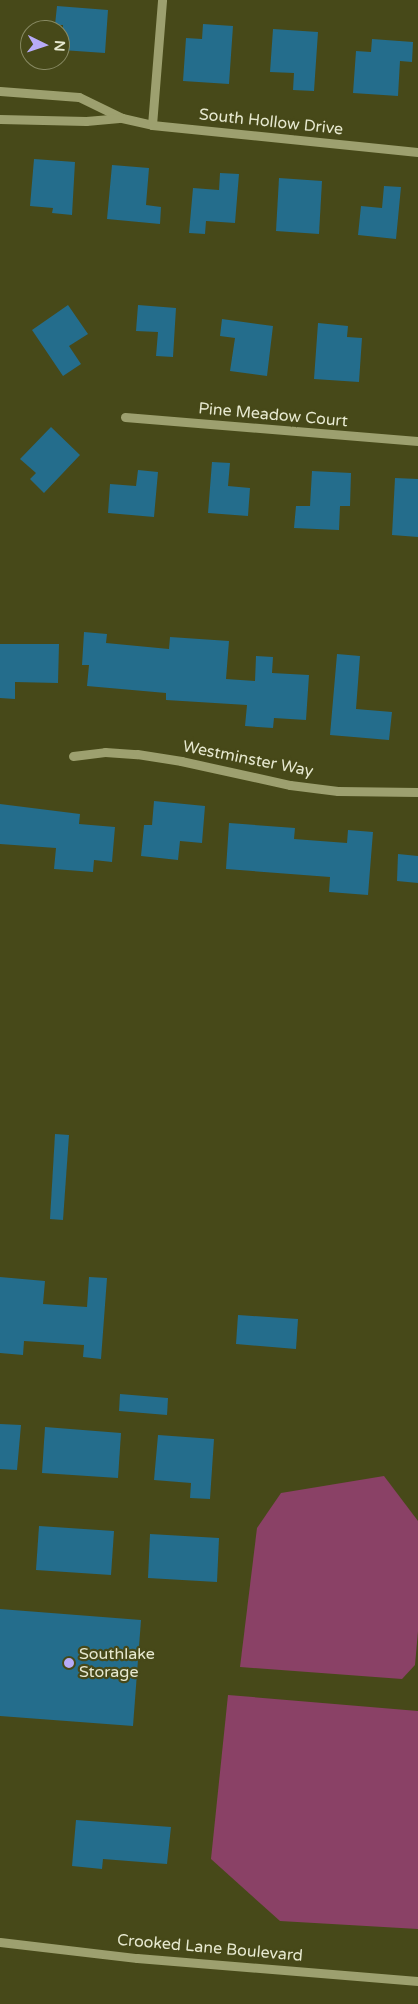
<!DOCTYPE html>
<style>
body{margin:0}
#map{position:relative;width:418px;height:2004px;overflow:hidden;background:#474919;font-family:"Varela Round",sans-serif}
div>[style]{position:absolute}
.green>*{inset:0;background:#8a4166}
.building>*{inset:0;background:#246d8c}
.minor>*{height:9px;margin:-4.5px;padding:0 4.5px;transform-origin:4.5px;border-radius:4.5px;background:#9da06f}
.dots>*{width:14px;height:14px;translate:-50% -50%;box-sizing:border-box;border:2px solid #474919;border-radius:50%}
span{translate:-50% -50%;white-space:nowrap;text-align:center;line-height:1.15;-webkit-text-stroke:4.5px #474919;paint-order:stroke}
.street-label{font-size:16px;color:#e7e9d0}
.poi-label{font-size:16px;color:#e7e9d0}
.left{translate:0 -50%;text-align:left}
.north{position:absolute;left:20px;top:20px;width:50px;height:50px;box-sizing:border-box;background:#474919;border:1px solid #878962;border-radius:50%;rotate:94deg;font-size:14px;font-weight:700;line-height:20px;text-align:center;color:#e7e9d0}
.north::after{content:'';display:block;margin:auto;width:18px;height:22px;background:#b7abf8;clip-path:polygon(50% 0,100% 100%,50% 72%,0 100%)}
</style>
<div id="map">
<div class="green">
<div style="clip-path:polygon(384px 1476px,418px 1521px,418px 1631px,415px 1665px,402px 1679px,240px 1667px,257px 1528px,281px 1493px)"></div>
<div style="clip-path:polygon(228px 1695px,418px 1711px,418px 1929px,280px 1921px,211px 1859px)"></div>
</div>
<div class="building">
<div style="clip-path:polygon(57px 6px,108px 10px,105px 53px,62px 50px,63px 25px,55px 25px)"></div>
<div style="clip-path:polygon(203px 24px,233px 26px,229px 84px,183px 81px,186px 38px,202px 39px)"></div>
<div style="clip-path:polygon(273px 29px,318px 32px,314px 91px,293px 90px,294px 73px,270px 72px)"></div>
<div style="clip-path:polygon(372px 39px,413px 42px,412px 62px,400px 61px,398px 96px,353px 93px,356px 51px,371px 52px)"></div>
<div style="clip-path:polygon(34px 159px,75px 162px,72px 215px,52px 213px,53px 208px,30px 206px)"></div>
<div style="clip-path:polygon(112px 165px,149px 168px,146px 205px,161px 207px,160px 224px,107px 219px)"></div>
<div style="clip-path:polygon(220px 173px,239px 174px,235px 223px,206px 221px,205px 234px,189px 233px,193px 188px,219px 190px)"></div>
<div style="clip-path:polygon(279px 178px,322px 181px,319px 234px,276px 231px)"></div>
<div style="clip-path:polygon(384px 186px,401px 187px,396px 239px,358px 235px,361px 206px,382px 208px)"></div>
<div style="clip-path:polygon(68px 305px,88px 334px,69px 346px,81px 364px,63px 376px,32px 330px)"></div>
<div style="clip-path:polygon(138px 305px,176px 308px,173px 357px,156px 356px,158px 332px,136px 331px)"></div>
<div style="clip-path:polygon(222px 319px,273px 326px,267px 376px,230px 371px,235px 338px,220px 336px)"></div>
<div style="clip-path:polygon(318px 323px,348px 326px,347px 337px,362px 338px,359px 382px,314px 379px)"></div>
<div style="clip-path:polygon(51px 427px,80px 455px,44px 493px,30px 479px,36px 473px,20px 459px)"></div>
<div style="clip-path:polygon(212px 462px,230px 463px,228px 486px,250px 488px,248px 516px,208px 513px)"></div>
<div style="clip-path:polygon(138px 470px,158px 472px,154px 517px,108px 513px,110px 484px,136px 486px)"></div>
<div style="clip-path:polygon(312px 471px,351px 473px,350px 506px,340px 506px,339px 530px,294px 528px,296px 506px,310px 506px)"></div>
<div style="clip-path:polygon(395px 478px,418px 479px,418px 537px,392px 535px)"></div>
<div style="clip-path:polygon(84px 632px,107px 634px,106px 643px,169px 649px,170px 637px,229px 641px,226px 679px,255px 681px,256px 656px,273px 657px,272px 673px,309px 675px,306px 720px,274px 718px,273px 728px,245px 726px,247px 705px,166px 700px,166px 693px,87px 686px,89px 665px,82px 665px)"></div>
<div style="clip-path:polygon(0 644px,59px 644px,58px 683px,15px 682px,15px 699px,0 698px)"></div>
<div style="clip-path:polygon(337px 654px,360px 656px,356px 709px,392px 712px,389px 740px,330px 735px)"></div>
<div style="clip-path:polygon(154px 801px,205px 806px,202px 843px,180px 841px,178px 860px,141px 856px,144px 825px,152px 825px)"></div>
<div style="clip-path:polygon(0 804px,80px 814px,79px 824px,115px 827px,112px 862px,94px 860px,93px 872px,54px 869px,56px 848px,0 844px)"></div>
<div style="clip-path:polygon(229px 823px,295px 828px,294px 839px,347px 843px,348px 830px,373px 832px,368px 895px,329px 892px,330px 877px,226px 869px)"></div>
<div style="clip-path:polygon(398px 854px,418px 856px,418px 883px,397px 881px)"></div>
<div style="clip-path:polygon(55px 1134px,69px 1135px,63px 1220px,50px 1219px)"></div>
<div style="clip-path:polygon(0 1277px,45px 1281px,43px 1304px,87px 1307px,89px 1277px,107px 1278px,101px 1359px,83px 1357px,84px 1345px,24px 1341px,23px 1355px,0 1353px)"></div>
<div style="clip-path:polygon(238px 1315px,298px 1319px,296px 1349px,236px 1344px)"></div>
<div style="clip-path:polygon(120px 1394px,168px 1398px,167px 1415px,119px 1411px)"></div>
<div style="clip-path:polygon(0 1424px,21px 1425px,17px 1470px,0 1469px)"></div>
<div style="clip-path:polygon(45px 1427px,121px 1433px,118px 1478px,42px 1473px)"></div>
<div style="clip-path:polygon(158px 1435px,214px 1439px,210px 1499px,190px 1498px,191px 1483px,154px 1480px)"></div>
<div style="clip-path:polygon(39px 1526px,114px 1531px,111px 1575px,36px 1570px)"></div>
<div style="clip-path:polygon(150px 1534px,219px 1538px,217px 1582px,148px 1578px)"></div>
<div style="clip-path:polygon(0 1609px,141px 1620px,133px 1726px,0 1716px)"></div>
<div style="clip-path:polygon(76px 1820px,171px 1827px,167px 1864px,103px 1859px,102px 1869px,72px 1866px)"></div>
</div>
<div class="minor">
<div style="left:0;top:91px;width:79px;rotate:4.3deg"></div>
<div style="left:79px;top:97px;width:48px;rotate:26deg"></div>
<div style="left:122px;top:118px;width:31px;rotate:13deg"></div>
<div style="left:152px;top:125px;width:267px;rotate:5.8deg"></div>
<div style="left:0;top:119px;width:86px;rotate:1.3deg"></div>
<div style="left:86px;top:121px;width:36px;rotate:-5deg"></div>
<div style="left:152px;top:125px;width:125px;rotate:-85.4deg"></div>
<div style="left:125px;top:417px;width:294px;rotate:4.7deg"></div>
<div style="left:73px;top:756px;width:32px;rotate:-7deg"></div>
<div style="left:105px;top:752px;width:32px;rotate:4deg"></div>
<div style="left:137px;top:754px;width:45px;rotate:9deg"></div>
<div style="left:181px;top:761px;width:112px;rotate:12.4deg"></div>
<div style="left:290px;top:785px;width:48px;rotate:7.1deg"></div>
<div style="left:338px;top:791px;width:80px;rotate:0.7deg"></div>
<div style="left:0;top:1942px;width:138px;rotate:6.7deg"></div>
<div style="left:137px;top:1958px;width:282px;rotate:4.7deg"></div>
</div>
<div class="dots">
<div style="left:69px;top:1663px;background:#b7abf8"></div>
</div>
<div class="street-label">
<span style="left:271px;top:122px;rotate:6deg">South Hollow Drive</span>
<span style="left:273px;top:415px;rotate:5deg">Pine Meadow Court</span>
<span style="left:248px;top:759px;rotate:11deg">Westminster Way</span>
<span style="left:210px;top:1948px;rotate:5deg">Crooked Lane Boulevard</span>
</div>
<div class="poi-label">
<span class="left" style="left:79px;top:1663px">Southlake<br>Storage</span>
</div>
<div class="north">N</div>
</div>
